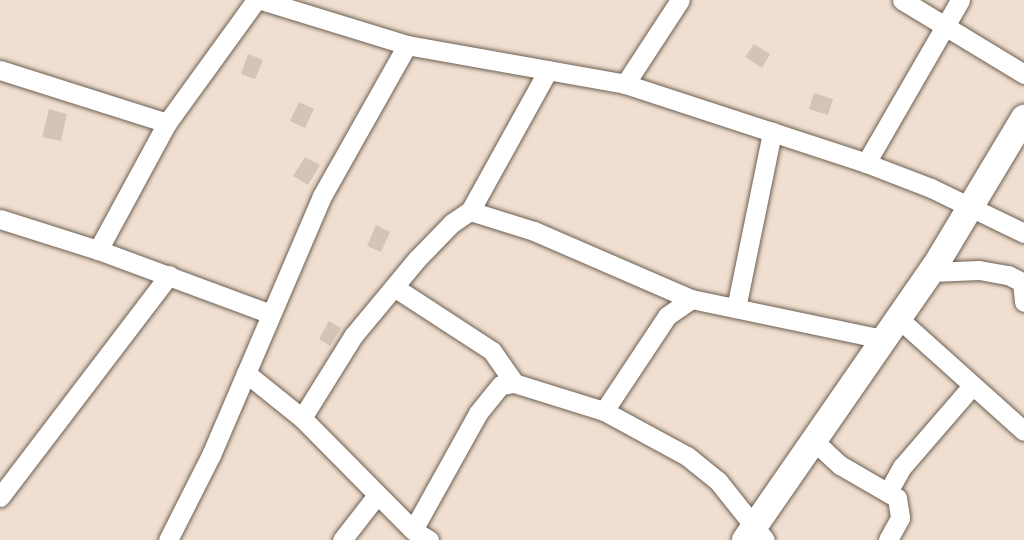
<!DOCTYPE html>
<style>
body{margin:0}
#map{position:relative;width:1024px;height:540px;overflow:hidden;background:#f0dfd0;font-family:Lato,sans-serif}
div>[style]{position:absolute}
.building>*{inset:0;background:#d3c4b5}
.roads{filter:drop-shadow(0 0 2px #6c5e51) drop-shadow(0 0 2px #6c5e51)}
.street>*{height:19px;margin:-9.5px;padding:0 9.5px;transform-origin:9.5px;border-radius:9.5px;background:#fff}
.secondary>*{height:26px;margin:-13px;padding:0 13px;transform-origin:13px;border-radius:13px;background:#fff}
span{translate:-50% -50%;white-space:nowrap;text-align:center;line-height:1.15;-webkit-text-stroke:6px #fff;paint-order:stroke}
</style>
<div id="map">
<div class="building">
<div style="clip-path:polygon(754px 44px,770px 54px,762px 68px,745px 57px)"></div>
<div style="clip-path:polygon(248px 54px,263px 60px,255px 79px,241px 74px)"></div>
<div style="clip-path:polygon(814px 93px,833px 99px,828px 115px,809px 109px)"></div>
<div style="clip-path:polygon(299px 102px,314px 109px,305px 128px,290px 121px)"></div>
<div style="clip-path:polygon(49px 109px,67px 114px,61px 141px,42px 137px)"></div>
<div style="clip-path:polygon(305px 157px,320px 165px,308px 185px,293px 176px)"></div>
<div style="clip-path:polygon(376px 225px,390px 232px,381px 252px,367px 246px)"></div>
<div style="clip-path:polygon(329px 321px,341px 328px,330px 346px,319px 339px)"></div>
</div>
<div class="roads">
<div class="street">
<div style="left:261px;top:0;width:153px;rotate:17.1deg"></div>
<div style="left:407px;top:45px;width:221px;rotate:10.1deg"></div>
<div style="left:625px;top:84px;width:254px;rotate:18.1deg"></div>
<div style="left:866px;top:163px;width:70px;rotate:21deg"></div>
<div style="left:931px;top:188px;width:103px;rotate:25.8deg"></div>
<div style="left:902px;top:0;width:143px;rotate:31.2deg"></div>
<div style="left:0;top:70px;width:175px;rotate:17.6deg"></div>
<div style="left:625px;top:84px;width:100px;rotate:-56.8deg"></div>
<div style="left:866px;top:163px;width:188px;rotate:-60deg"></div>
<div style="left:470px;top:211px;width:161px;rotate:-61deg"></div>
<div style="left:0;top:219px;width:103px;rotate:17.6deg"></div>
<div style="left:98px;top:250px;width:181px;rotate:20.3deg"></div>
<div style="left:98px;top:250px;width:145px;rotate:-61.5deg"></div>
<div style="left:167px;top:123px;width:152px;rotate:-54.1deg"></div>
<div style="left:931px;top:272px;width:48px;rotate:-2.4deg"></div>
<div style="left:979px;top:270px;width:29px;rotate:10deg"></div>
<div style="left:1008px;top:275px;width:16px;rotate:27deg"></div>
<div style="left:1022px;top:282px;width:20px;rotate:84deg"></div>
<div style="left:394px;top:287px;width:117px;rotate:33.1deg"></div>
<div style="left:492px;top:351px;width:39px;rotate:55deg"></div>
<div style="left:736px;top:308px;width:180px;rotate:-78.4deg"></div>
<div style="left:898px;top:318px;width:169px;rotate:41.9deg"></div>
<div style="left:246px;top:373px;width:72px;rotate:38.8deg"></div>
<div style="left:302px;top:418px;width:158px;rotate:45.3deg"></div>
<div style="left:413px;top:530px;width:19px;rotate:32deg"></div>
<div style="left:604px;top:411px;width:114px;rotate:-56.4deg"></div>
<div style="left:667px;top:316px;width:29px;rotate:-35deg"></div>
<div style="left:302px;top:418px;width:97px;rotate:-58.1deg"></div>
<div style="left:353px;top:336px;width:100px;rotate:-50.3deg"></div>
<div style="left:417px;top:259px;width:50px;rotate:-45.8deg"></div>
<div style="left:452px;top:223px;width:22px;rotate:-34deg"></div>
<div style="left:470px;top:211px;width:67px;rotate:17.4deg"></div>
<div style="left:534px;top:231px;width:171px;rotate:23.4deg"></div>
<div style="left:691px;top:299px;width:196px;rotate:11.8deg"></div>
<div style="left:814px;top:441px;width:35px;rotate:43deg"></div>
<div style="left:840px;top:465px;width:66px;rotate:30.1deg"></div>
<div style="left:897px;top:498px;width:20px;rotate:81deg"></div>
<div style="left:900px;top:518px;width:25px;rotate:119deg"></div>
<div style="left:888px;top:492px;width:29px;rotate:-61deg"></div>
<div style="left:902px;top:467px;width:107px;rotate:-49.2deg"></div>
<div style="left:0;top:497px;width:279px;rotate:-52.7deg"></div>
<div style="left:413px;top:530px;width:134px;rotate:-60.9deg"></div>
<div style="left:478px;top:413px;width:36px;rotate:-51deg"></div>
<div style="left:501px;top:385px;width:13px;rotate:-9deg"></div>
<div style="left:514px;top:383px;width:94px;rotate:17.3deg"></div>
<div style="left:604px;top:411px;width:94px;rotate:28.5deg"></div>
<div style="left:687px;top:456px;width:40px;rotate:39deg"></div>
<div style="left:718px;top:481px;width:75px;rotate:51.5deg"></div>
<div style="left:168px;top:540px;width:95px;rotate:-63.2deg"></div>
<div style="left:211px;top:455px;width:282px;rotate:-66.8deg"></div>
<div style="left:322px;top:196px;width:173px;rotate:-60.6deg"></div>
<div style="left:342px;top:540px;width:57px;rotate:-52.1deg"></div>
</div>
<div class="secondary">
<div style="left:745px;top:540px;width:333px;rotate:-55.3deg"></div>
<div style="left:935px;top:266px;width:173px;rotate:-59deg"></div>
</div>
</div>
</div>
